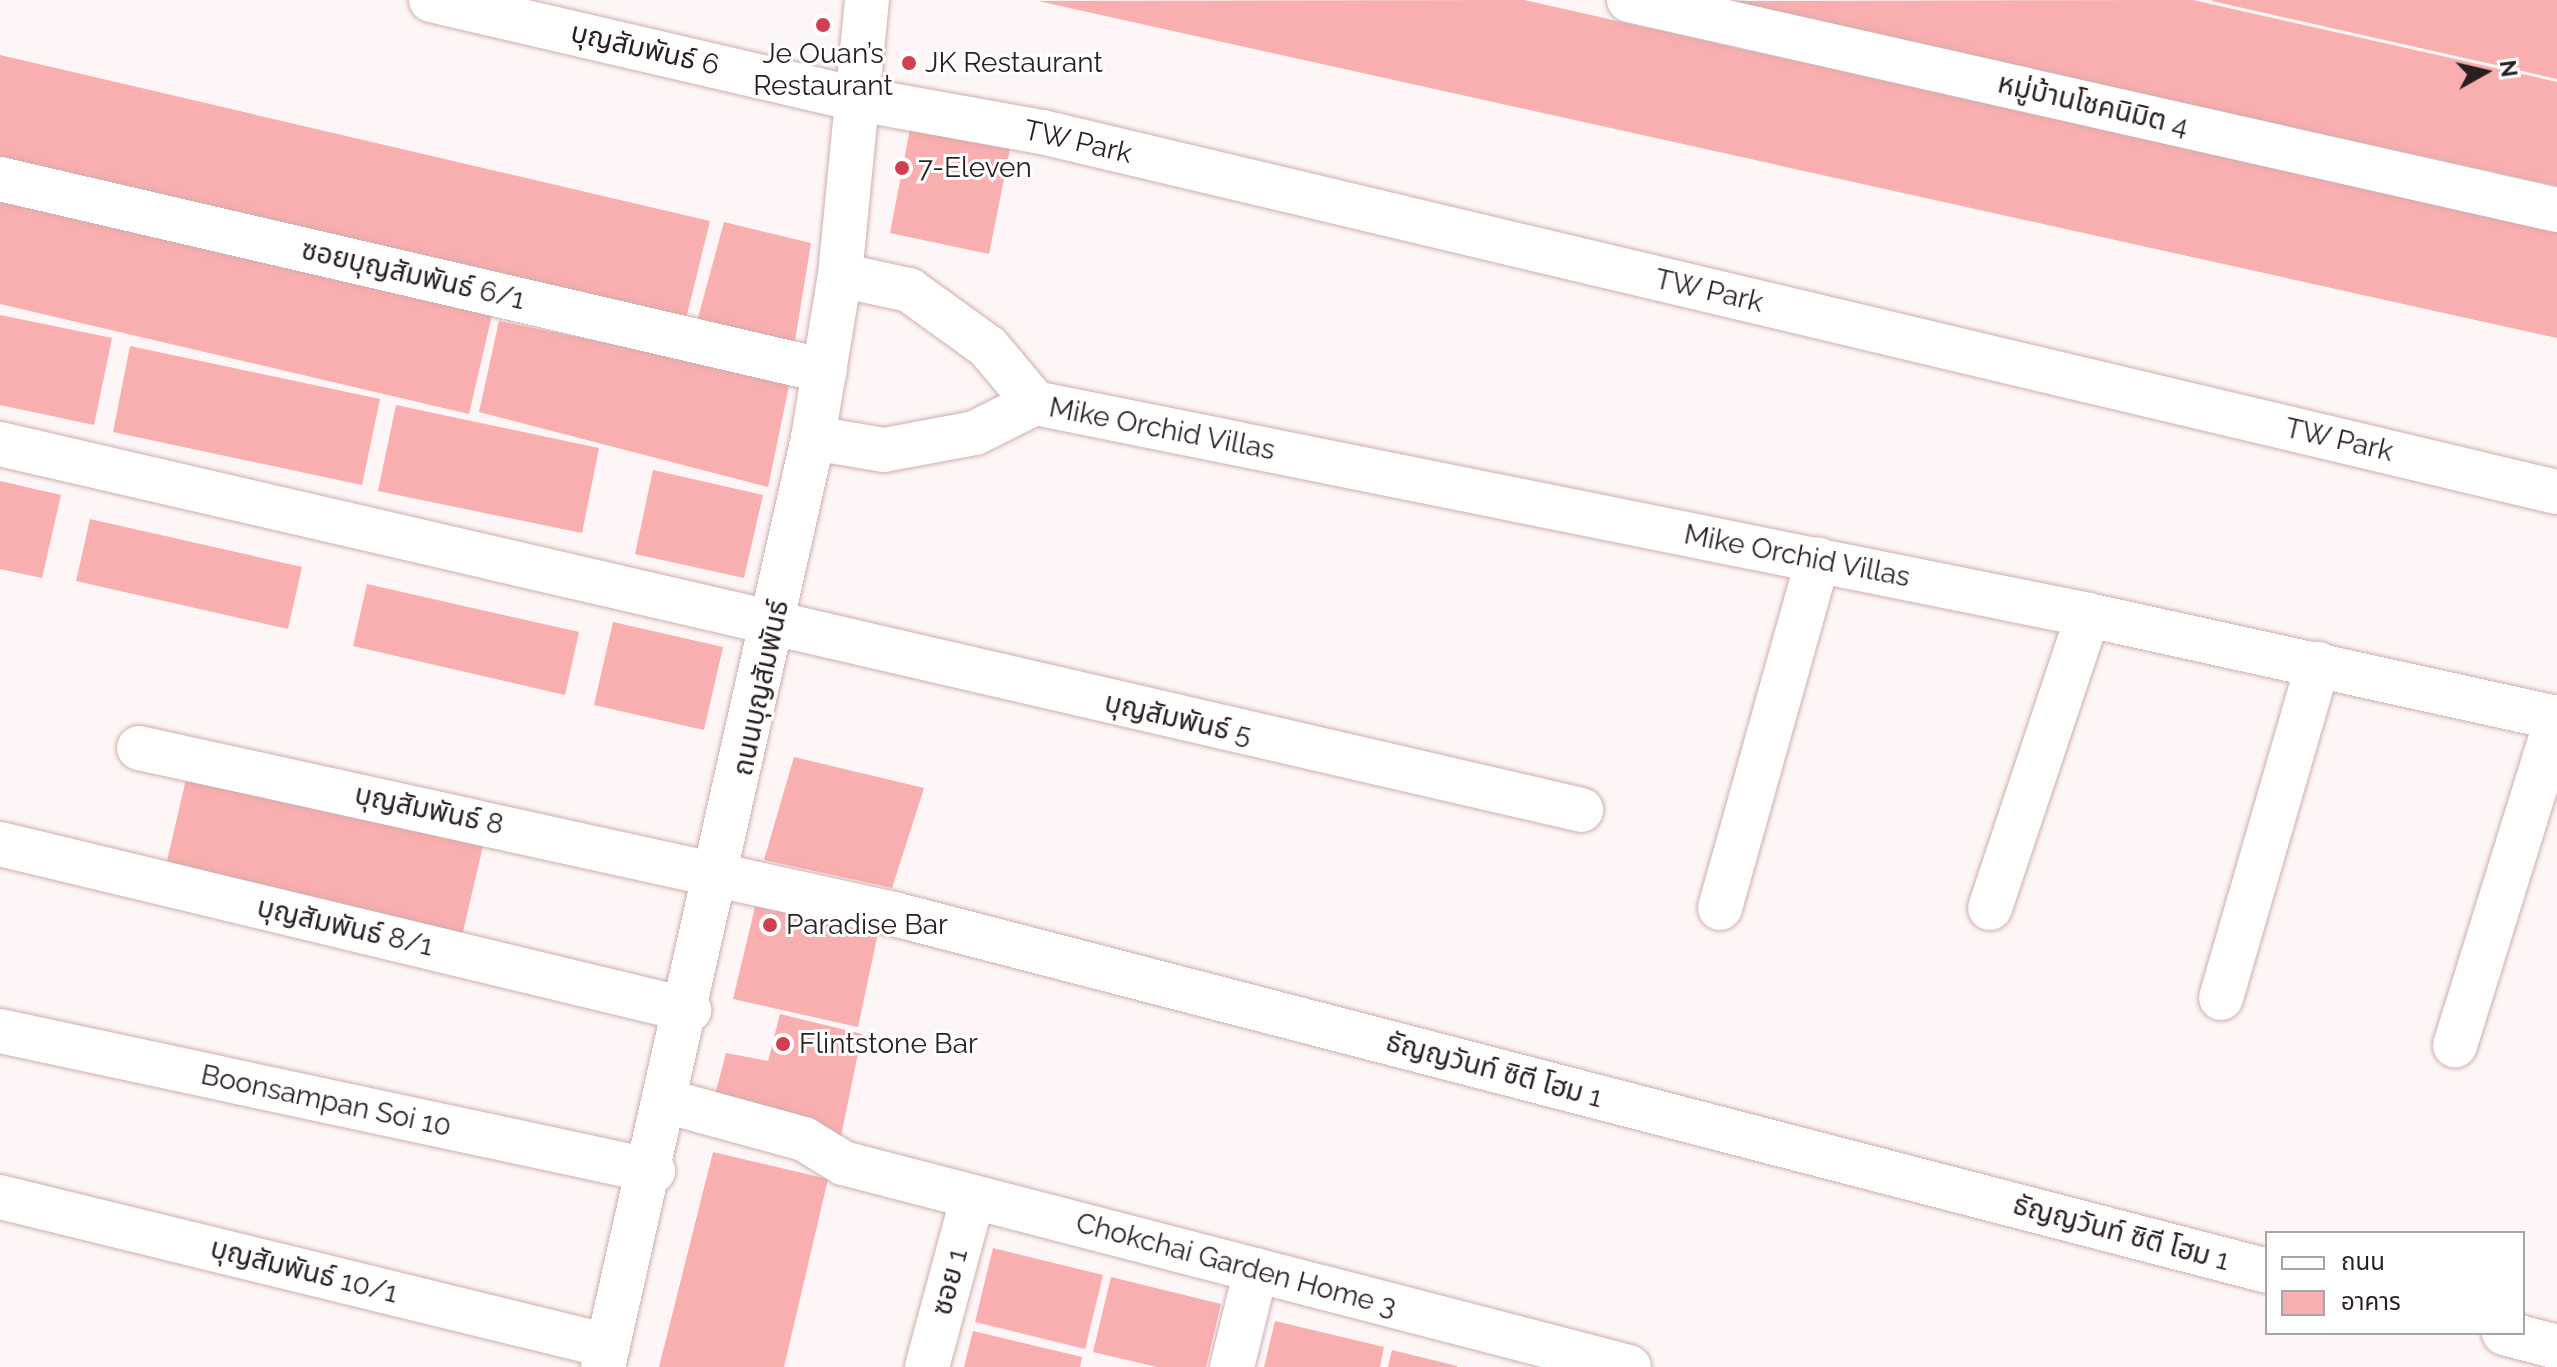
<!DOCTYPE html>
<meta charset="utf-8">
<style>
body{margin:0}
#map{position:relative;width:2557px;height:1367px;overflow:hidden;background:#fef6f6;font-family:Raleway,"Noto Sans Thai",sans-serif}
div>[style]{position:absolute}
.building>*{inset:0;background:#f9aeaf}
.roads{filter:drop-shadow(0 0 2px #d0adad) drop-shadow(0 0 2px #d0adad)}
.minor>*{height:44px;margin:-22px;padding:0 22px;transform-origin:22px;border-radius:22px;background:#fff}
.dots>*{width:22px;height:22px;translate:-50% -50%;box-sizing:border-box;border:4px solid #fff;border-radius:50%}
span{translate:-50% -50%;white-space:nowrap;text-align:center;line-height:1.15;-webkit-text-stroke:6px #fff;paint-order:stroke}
.street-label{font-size:28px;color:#2b1e1e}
.poi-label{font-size:28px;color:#2b1e1e}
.left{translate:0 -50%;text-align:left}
.legend{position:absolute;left:2265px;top:1231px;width:260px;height:104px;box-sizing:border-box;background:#fff;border:2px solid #aaa5a5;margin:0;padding:10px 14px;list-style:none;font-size:24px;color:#2b1e1e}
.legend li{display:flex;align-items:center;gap:16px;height:40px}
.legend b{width:40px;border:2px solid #aaa5a5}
.north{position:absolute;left:2445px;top:32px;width:80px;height:80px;-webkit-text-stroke:6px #fff;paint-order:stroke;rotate:82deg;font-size:22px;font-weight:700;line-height:32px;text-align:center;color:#2b1e1e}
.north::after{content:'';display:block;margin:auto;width:28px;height:36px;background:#2b1e1e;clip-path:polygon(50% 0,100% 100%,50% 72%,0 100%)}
</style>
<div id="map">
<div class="building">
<div style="clip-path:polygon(1524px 0,2557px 232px,2557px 338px,1038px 1px)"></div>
<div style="clip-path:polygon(2193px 0,2557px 82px,2557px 186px,1725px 1px)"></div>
<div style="clip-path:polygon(2212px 0,2557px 0,2557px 79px,2212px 1px)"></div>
<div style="clip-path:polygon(0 55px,710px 221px,685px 323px,0 161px)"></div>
<div style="clip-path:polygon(910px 129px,1010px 149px,989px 254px,890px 233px)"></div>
<div style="clip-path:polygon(0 200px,492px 315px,469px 414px,0 304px)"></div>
<div style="clip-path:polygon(724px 222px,811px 243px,793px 353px,695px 329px)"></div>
<div style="clip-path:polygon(0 315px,112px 338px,94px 425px,0 405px)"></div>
<div style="clip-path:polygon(499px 321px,790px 381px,768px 487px,479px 412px)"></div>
<div style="clip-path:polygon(130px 346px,380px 399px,362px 485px,113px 432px)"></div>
<div style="clip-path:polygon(396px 405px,599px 448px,582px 533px,378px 491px)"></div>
<div style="clip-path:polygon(653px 470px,763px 495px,744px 578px,635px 554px)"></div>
<div style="clip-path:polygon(0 481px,61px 495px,42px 578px,0 569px)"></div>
<div style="clip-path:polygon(90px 519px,302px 567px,288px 629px,76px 581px)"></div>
<div style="clip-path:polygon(367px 584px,579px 632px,565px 695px,353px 646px)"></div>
<div style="clip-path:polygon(613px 622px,723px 647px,704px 730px,594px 705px)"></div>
<div style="clip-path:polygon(794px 757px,924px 788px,892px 888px,764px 860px)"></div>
<div style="clip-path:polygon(187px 775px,483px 846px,462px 936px,166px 865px)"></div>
<div style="clip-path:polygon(756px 903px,878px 933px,858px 1027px,733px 999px)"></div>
<div style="clip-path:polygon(780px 1014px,862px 1034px,840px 1141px,711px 1110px,726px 1053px,768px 1061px)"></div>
<div style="clip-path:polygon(713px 1152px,828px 1179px,784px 1367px,659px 1367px)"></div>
<div style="clip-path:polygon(993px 1248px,1103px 1275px,1085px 1349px,975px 1322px)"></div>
<div style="clip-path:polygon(1111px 1277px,1221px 1304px,1206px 1367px,1157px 1367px,1093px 1352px)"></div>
<div style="clip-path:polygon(1275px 1321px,1384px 1347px,1380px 1367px,1264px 1367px)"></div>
<div style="clip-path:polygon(973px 1331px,1082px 1357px,1080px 1367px,964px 1367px)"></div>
<div style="clip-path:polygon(1392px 1350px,1457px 1366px,1457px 1367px,1388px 1367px)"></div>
</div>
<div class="roads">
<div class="minor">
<div style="left:431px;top:0;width:438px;rotate:13.1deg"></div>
<div style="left:858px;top:99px;width:187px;rotate:10.2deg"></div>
<div style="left:1042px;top:132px;width:1557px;rotate:13.37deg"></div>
<div style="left:1629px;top:0;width:951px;rotate:12.75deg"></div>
<div style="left:0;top:179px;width:847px;rotate:13.1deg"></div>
<div style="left:840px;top:275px;width:71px;rotate:12.3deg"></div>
<div style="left:909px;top:290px;width:97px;rotate:35.8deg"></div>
<div style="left:988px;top:347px;width:73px;rotate:50deg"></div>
<div style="left:813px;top:438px;width:72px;rotate:9.6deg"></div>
<div style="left:884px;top:450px;width:93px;rotate:-10.6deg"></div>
<div style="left:975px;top:433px;width:67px;rotate:-26.6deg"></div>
<div style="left:1035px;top:403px;width:1074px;rotate:11.38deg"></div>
<div style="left:2088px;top:615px;width:480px;rotate:12.4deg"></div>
<div style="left:2557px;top:718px;width:343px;rotate:107.3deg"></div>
<div style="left:0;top:444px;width:1623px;rotate:13.03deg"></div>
<div style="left:139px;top:748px;width:773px;rotate:12.4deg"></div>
<div style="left:894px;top:914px;width:1419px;rotate:14.57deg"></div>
<div style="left:0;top:844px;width:709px;rotate:13.55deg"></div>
<div style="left:1720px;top:908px;width:362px;rotate:-74.3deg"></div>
<div style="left:1990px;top:908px;width:309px;rotate:-71.5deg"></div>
<div style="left:2221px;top:998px;width:348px;rotate:-73.8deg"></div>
<div style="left:0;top:1031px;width:668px;rotate:12.1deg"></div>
<div style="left:669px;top:1102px;width:140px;rotate:15.3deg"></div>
<div style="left:804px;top:1139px;width:46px;rotate:31.6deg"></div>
<div style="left:843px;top:1163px;width:812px;rotate:14.55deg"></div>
<div style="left:0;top:1197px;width:626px;rotate:13.77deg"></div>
<div style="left:2504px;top:1333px;width:55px;rotate:14.8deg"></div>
<div style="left:603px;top:1367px;width:952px;rotate:-77.26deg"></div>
<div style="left:813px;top:438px;width:165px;rotate:-80.6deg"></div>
<div style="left:840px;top:275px;width:276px;rotate:-84.4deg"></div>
<div style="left:927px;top:1367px;width:176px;rotate:-74.9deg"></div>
<div style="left:1232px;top:1367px;width:100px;rotate:-76.1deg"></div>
</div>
</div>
<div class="dots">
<div style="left:823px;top:25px;background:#d04051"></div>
<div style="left:909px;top:63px;background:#d04051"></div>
<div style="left:902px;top:168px;background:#d04051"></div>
<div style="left:770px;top:925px;background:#d04051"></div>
<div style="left:783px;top:1044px;background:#d04051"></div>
</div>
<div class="street-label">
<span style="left:645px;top:49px;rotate:13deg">บุญสัมพันธ์ 6</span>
<span style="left:2093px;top:105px;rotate:13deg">หมู่บ้านโชคนิมิต 4</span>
<span style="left:1078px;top:142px;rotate:13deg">TW Park</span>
<span style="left:413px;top:275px;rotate:13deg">ซอยบุญสัมพันธ์ 6/1</span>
<span style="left:1709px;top:291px;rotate:13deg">TW Park</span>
<span style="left:1162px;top:429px;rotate:11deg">Mike Orchid Villas</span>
<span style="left:2339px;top:440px;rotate:13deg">TW Park</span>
<span style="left:1797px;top:556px;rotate:11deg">Mike Orchid Villas</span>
<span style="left:761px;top:688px;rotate:-78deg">ถนนบุญสัมพันธ์</span>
<span style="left:1178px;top:719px;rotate:13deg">บุญสัมพันธ์ 5</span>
<span style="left:429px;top:810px;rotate:12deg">บุญสัมพันธ์ 8</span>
<span style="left:345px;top:927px;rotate:13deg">บุญสัมพันธ์ 8/1</span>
<span style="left:1494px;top:1070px;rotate:15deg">ธัญญวันท์ ซิตี โฮม 1</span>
<span style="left:326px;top:1101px;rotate:12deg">Boonsampan Soi 10</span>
<span style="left:2121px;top:1233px;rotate:15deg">ธัญญวันท์ ซิตี โฮม 1</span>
<span style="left:1236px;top:1265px;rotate:15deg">Chokchai Garden Home 3</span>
<span style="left:304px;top:1271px;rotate:14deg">บุญสัมพันธ์ 10/1</span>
<span style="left:950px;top:1282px;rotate:-75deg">ซอย 1</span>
</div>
<div class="poi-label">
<span style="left:823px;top:70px">Je Ouan’s<br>Restaurant</span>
<span class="left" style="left:925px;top:63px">JK Restaurant</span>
<span class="left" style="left:918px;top:168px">7-Eleven</span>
<span class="left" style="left:786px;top:925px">Paradise Bar</span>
<span class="left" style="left:799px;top:1044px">Flintstone Bar</span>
</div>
<ul class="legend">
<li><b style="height:10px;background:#fff"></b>ถนน</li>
<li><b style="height:22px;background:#f9aeaf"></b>อาคาร</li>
</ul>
<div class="north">N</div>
</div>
